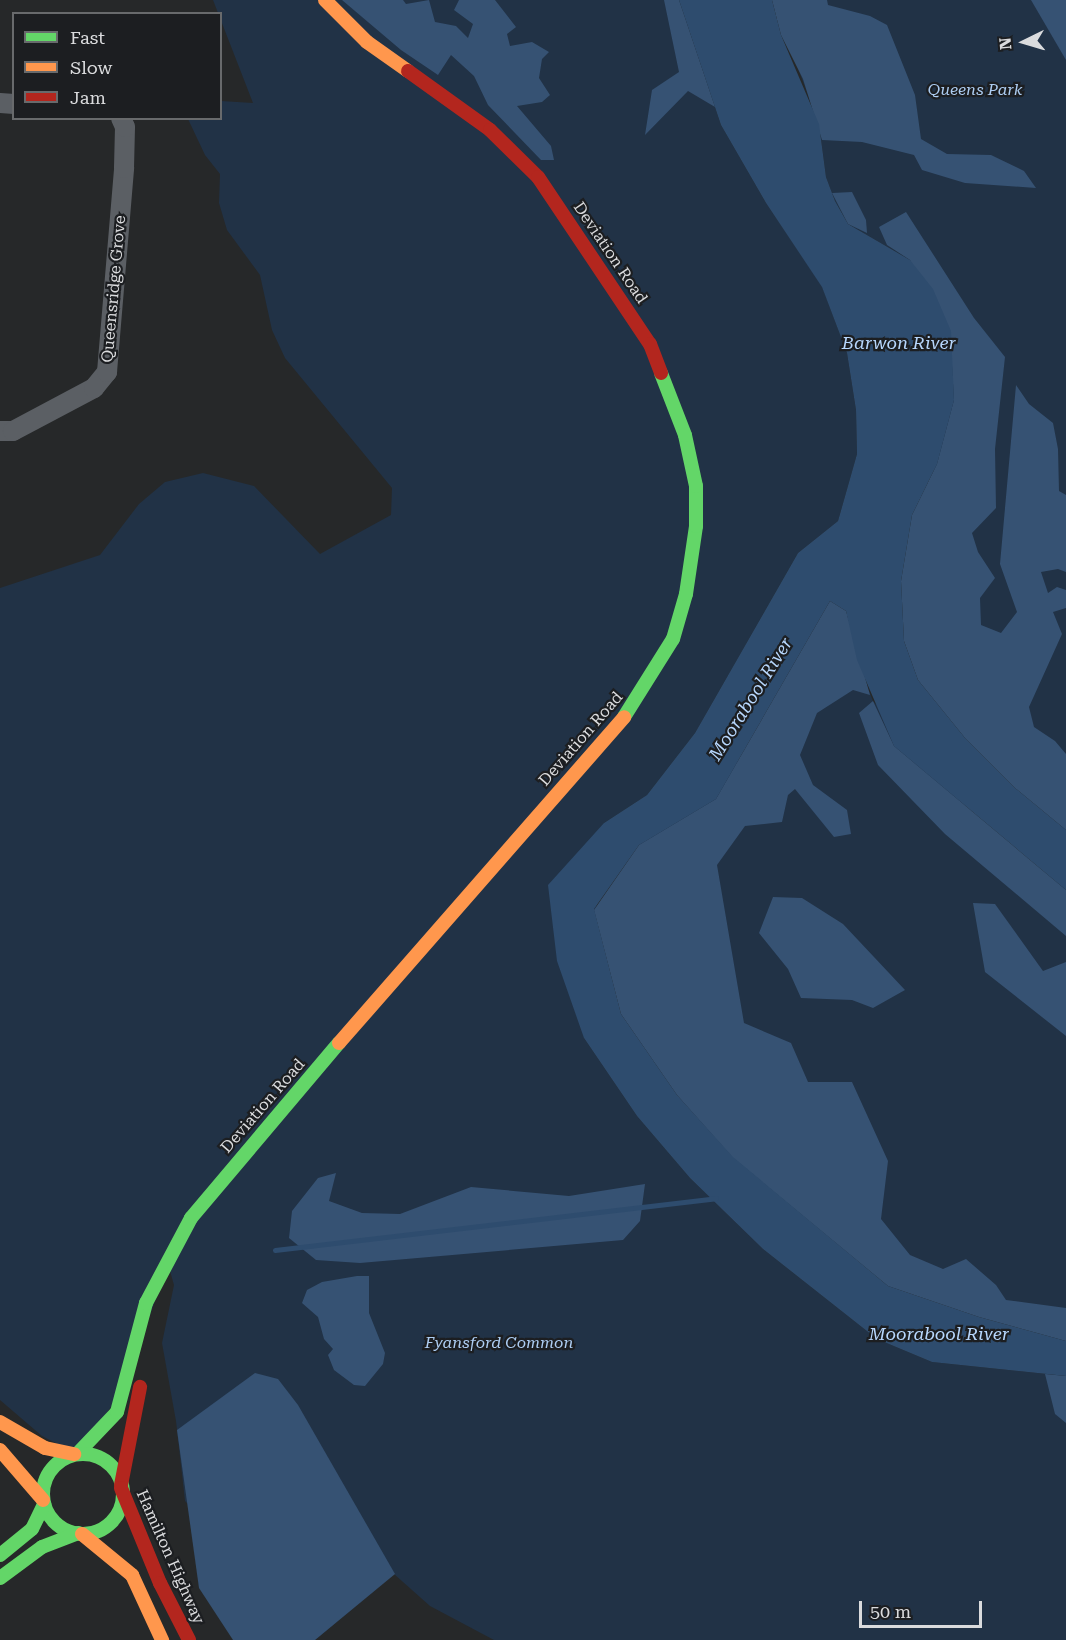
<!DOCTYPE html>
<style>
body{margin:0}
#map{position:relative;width:1066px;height:1640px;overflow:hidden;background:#262829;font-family:"Roboto Serif",serif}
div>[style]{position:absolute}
.green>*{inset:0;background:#213246}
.forest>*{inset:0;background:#365273}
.water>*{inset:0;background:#2e4c6e}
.stream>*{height:5px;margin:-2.5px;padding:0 2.5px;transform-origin:2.5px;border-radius:2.5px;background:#2e4c6e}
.street>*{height:20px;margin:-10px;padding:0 10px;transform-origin:10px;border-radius:10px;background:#5b5f64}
.fast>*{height:14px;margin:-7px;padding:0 7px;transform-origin:7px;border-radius:7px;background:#63d668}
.fast>.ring{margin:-7px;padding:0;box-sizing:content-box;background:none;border:14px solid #63d668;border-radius:50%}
.slow>*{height:14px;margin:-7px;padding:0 7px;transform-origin:7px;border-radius:7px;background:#ff974d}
.jam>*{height:14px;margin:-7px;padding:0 7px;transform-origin:7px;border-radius:7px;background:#b3261e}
span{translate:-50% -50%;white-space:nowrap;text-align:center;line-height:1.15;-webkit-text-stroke:4.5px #1c1e21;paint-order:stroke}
.park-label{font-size:16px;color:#adcdf2;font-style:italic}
.street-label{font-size:16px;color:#dadbdd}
.water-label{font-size:18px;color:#b7d7fd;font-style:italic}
.legend{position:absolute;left:12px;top:12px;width:210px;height:108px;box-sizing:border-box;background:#1c1e21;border:2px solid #686a6c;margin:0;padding:8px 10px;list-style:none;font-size:18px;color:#dadbdd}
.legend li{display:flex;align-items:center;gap:12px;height:30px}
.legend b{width:30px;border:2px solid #686a6c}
.north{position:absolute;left:994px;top:12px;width:60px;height:60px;-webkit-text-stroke:4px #1c1e21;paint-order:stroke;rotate:265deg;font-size:16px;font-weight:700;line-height:24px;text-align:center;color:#dadbdd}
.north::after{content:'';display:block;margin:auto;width:21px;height:27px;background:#dadbdd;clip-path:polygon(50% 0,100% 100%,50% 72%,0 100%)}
.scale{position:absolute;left:859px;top:1601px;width:123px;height:27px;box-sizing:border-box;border:3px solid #dadbdd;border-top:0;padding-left:8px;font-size:18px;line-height:21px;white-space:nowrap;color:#dadbdd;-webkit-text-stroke:4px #1c1e21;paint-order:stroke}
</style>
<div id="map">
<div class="green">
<div style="clip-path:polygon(213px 0,679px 0,721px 125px,766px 203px,822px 286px,847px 353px,856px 410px,857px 454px,838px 521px,798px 553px,695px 733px,647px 795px,604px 823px,584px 1038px,637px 1116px,690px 1178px,763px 1249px,877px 1339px,932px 1362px,1066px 1376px,1066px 1640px,494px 1640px,430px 1606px,394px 1574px,315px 1640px,185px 1501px,176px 1421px,162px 1343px,174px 1285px,168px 1264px,124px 1389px,77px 1454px,42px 1436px,0 1400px,0 588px,100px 555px,139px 504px,165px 482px,203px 473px,254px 486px,320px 554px,391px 515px,392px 488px,285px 358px,272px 330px,260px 275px,227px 230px,219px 203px,220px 174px,205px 155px,188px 119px,220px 118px,221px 101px,253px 103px)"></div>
<div style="clip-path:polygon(772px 0,1066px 0,1066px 830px,965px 738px,910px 260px,848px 224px,835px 201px,826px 177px,819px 124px)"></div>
<div style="clip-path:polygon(857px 660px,873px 701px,973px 815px,1066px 890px,1066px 1341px,888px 1286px,639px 845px)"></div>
</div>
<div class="forest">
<div style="clip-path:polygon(342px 0,403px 0,406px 4px,429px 0,435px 22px,456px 26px,468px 38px,473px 24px,454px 10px,459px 0,495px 0,516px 27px,507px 34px,510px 46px,532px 42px,549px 52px,542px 59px,539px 78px,550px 95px,542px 102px,517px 106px,551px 146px,554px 160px,541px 160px,488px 105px,474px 76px,451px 55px,438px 75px,401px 50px)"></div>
<div style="clip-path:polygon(664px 0,679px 0,715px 107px,688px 91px,645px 135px,652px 90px,679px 72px)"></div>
<div style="clip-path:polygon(772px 0,827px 0,828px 5px,870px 16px,887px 25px,915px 95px,921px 139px,947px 154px,991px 155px,1024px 171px,1036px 188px,965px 183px,922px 170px,914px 155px,862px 142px,822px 140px,803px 79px,781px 35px)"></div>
<div style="clip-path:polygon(1031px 0,1066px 0,1066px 60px)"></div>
<div style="clip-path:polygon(852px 192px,866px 220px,867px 233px,848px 224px,832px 193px)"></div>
<div style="clip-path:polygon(906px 212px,974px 318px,1005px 357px,995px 449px,996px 508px,972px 533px,978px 552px,995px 578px,980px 598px,981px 625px,1001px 633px,1017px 612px,1000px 564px,1016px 385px,1029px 404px,1053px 423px,1058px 449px,1059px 491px,1066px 495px,1066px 572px,1058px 569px,1041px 572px,1048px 593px,1057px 587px,1066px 590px,1066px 608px,1053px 612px,1062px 634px,1029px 707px,1034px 727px,1055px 741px,1066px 754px,1066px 830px,1015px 788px,965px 738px,918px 680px,904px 641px,901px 581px,912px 515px,937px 464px,954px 400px,952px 366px,910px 260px,887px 245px,879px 227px)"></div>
<div style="clip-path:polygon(830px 601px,846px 611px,870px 695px,853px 690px,817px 713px,800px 755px,813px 785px,847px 810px,851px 834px,834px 837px,795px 789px,788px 795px,782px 822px,745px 826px,717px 865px,744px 1023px,791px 1043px,808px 1082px,852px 1082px,888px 1161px,881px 1219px,910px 1255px,943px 1269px,966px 1259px,996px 1285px,1006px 1300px,1066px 1308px,1066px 1341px,979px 1317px,888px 1286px,733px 1158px,677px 1095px,621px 1014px,594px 910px,639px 845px,716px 799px)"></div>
<div style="clip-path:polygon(873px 701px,894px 746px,1066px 890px,1066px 936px,945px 834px,878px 765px,859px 713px)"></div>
<div style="clip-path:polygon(773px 897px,802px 898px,843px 924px,905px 990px,873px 1008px,852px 1000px,801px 998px,788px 969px,759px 933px)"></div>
<div style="clip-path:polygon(973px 903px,995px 904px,1043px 971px,1066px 962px,1066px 1036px,985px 972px)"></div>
<div style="clip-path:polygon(336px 1173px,329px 1201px,362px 1213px,400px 1214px,471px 1187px,569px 1196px,645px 1184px,640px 1221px,623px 1240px,360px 1263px,316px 1260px,289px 1238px,292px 1211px,318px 1178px)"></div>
<div style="clip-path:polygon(357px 1276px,369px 1276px,369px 1313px,385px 1353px,383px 1364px,365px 1386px,354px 1385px,334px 1370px,328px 1355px,333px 1349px,324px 1339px,318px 1317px,302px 1303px,307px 1290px,322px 1282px)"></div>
<div style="clip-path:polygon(255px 1373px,278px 1379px,298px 1405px,395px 1574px,315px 1640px,233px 1640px,199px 1588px,177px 1430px)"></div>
<div style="clip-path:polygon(1045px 1374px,1066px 1376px,1066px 1423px,1055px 1414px)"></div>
</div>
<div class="water">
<div style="clip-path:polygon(679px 0,772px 0,781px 35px,819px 124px,826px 177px,835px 201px,848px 224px,910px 260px,933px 289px,951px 331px,954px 400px,937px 464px,912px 515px,901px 581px,904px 641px,918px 680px,965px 738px,1015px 788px,1066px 830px,1066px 890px,894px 746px,857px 660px,846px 611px,830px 601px,716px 799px,639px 845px,594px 909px,621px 1014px,677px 1095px,733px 1157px,888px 1286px,979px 1317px,1066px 1341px,1066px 1376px,932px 1362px,877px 1339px,763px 1249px,690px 1178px,637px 1116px,584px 1038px,557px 961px,548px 885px,604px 823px,647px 795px,695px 733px,798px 553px,838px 521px,857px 454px,856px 410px,847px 353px,822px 287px,766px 203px,721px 125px)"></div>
</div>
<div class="stream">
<div style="left:275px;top:1250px;width:444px;rotate:-6.7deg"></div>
</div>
<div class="street">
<div style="left:0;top:103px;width:14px;rotate:4deg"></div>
<div style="left:0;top:431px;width:13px"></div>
<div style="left:13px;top:431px;width:92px;rotate:-28deg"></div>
<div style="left:94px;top:388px;width:21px;rotate:-51deg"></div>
<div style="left:107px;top:372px;width:205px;rotate:-85.2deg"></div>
<div style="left:124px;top:168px;width:41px;rotate:-88.6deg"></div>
<div style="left:125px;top:127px;width:10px;rotate:-114deg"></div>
</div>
<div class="fast">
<div style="left:624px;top:717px;width:92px;rotate:-57.9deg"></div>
<div style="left:673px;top:639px;width:47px;rotate:-73.9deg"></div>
<div style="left:686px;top:594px;width:69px;rotate:-81.6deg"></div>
<div style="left:696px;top:526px;width:40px;rotate:-90deg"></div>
<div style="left:696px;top:486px;width:52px;rotate:-102.2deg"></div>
<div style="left:685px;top:435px;width:66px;rotate:-111.2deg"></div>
<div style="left:77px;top:1454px;width:58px;rotate:-46.4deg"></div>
<div style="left:117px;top:1412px;width:113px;rotate:-75.1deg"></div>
<div style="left:146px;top:1303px;width:96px;rotate:-62.1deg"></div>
<div style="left:191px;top:1218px;width:229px;rotate:-49.8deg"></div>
<div class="ring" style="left:43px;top:1454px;width:66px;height:66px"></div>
<div style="left:0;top:1555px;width:41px;rotate:-39.1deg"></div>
<div style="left:32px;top:1529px;width:28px;rotate:-64deg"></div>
<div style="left:0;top:1578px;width:52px;rotate:-36.4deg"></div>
<div style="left:42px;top:1547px;width:39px;rotate:-21deg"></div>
</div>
<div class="slow">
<div style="left:325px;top:0;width:59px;rotate:45deg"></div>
<div style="left:367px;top:42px;width:50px;rotate:35.3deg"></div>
<div style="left:339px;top:1043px;width:433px;rotate:-48.8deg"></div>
<div style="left:0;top:1422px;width:52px;rotate:30deg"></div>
<div style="left:45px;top:1448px;width:30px;rotate:12deg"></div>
<div style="left:0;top:1450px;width:66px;rotate:49.3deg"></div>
<div style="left:82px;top:1534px;width:65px;rotate:39.4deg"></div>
<div style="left:132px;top:1575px;width:72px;rotate:65.2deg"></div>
</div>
<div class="jam">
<div style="left:408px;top:71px;width:101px;rotate:35.7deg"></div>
<div style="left:490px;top:130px;width:67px;rotate:44.4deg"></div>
<div style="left:538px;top:177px;width:201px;rotate:56.2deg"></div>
<div style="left:650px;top:344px;width:31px;rotate:69deg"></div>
<div style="left:121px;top:1485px;width:100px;rotate:-79deg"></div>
<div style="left:121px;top:1488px;width:103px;rotate:67.7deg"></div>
<div style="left:160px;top:1583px;width:64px;rotate:63deg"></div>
</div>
<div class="park-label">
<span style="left:975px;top:90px">Queens Park</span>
<span style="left:499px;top:1343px">Fyansford Common</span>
</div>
<div class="street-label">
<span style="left:610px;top:253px;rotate:56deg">Deviation Road</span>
<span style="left:114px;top:289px;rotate:-85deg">Queensridge Grove</span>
<span style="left:581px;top:739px;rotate:-49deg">Deviation Road</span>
<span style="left:263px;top:1106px;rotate:-49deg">Deviation Road</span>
<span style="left:170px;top:1557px;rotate:66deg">Hamilton Highway</span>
</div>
<div class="water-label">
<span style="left:899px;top:343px">Barwon River</span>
<span style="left:751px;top:699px;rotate:-58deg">Moorabool River</span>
<span style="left:939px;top:1334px">Moorabool River</span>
</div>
<ul class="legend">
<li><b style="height:8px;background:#63d668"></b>Fast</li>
<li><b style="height:8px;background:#ff974d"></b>Slow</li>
<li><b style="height:8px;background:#b3261e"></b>Jam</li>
</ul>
<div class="north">N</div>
<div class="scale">50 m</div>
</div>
